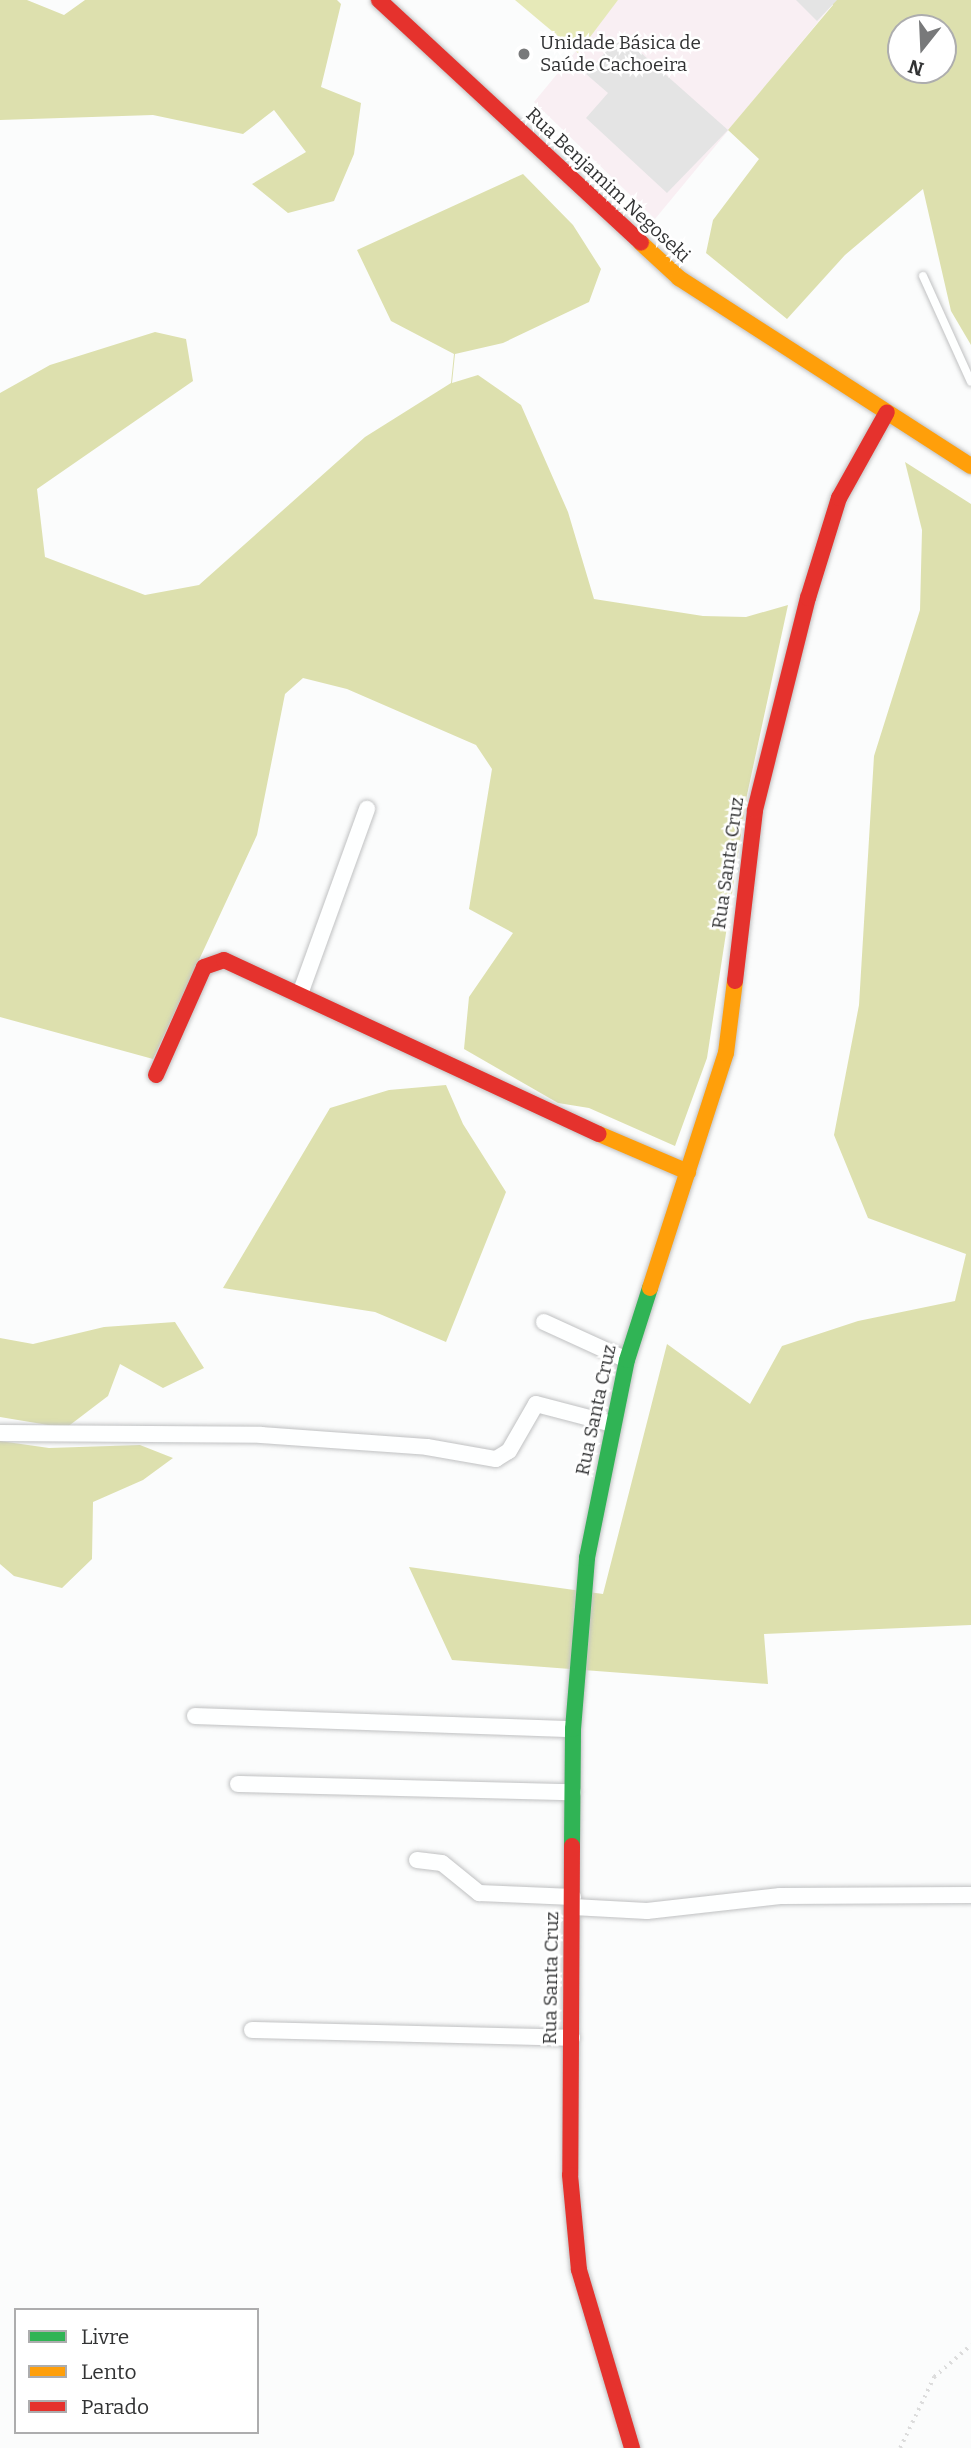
<!DOCTYPE html>
<meta charset="utf-8">
<style>
body{margin:0}
#map{position:relative;width:971px;height:2448px;overflow:hidden;background:#fbfcfc;font-family:Bitter,serif}
div>[style]{position:absolute}
.education>*{inset:0;background:#f9eff3}
.green>*{inset:0;background:#e6e9b8}
.forest>*{inset:0;background:#dde0ae}
.building>*{inset:0;background:#e4e4e4}
.path>*{height:3.5px;margin-top:-1.75px;transform-origin:0;background:repeating-linear-gradient(90deg,#dcdcdc 0 2px,transparent 0 7px)}
.roads{filter:drop-shadow(0 0 2px #c0c1c2) drop-shadow(0 0 2px #c0c1c2)}
.lane>*{height:8px;margin:-4px;padding:0 4px;transform-origin:4px;border-radius:4px;background:#feffff}
.street>*{height:16px;margin:-8px;padding:0 8px;transform-origin:8px;border-radius:8px;background:#feffff}
.fast>*{height:16px;margin:-8px;padding:0 8px;transform-origin:8px;border-radius:8px;background:#30b455}
.slow>*{height:16px;margin:-8px;padding:0 8px;transform-origin:8px;border-radius:8px;background:#ff9f0a}
.jam>*{height:16px;margin:-8px;padding:0 8px;transform-origin:8px;border-radius:8px;background:#e5322d}
.dots>*{width:19px;height:19px;translate:-50% -50%;box-sizing:border-box;border:4px solid #fff;border-radius:50%}
span{translate:-50% -50%;white-space:nowrap;text-align:center;line-height:1.15;-webkit-text-stroke:5px #fff;paint-order:stroke}
.poi-label{font-size:19px;color:#323334}
.left{translate:0 -50%;text-align:left}
.street-label{font-size:19px;color:#323334}
.legend{position:absolute;left:14px;top:2308px;width:245px;height:126px;box-sizing:border-box;background:#fff;border:2px solid #adadae;margin:0;padding:9px 12px;list-style:none;font-size:21px;color:#323334}
.legend li{display:flex;align-items:center;gap:14px;height:35px}
.legend b{width:35px;border:2px solid #adadae}
.north{position:absolute;left:887px;top:14px;width:70px;height:70px;box-sizing:border-box;background:#fff;border:2px solid #adadae;border-radius:50%;rotate:198deg;font-size:19px;font-weight:700;line-height:28px;text-align:center;color:#323334}
.north::after{content:'';display:block;margin:auto;width:24px;height:32px;background:#78797a;clip-path:polygon(50% 0,100% 100%,50% 72%,0 100%)}
</style>
<div id="map">
<div class="education">
<div style="clip-path:polygon(618px 0,829px 0,833px 4px,655px 219px,534px 102px)"></div>
</div>
<div class="green">
<div style="clip-path:polygon(515px 0,618px 0,578px 53px)"></div>
</div>
<div class="forest">
<div style="clip-path:polygon(0 0,27px 0,64px 15px,85px 0,337px 0,341px 4px,321px 87px,361px 103px,354px 154px,334px 201px,288px 213px,252px 184px,306px 152px,274px 110px,243px 134px,153px 115px,0 120px)"></div>
<div style="clip-path:polygon(evenodd,829px 0,971px 0,971px 345px,951px 311px,923px 189px,845px 255px,787px 319px,706px 253px,713px 220px,759px 159px,728px 130px,833px 5px,829px 0,901px 28px,943px 28px,943px 70px,901px 70px,901px 28px)"></div>
<div style="clip-path:polygon(523px 174px,573px 225px,601px 269px,589px 302px,503px 343px,455px 354px,452px 383px,478px 375px,521px 405px,568px 512px,594px 599px,703px 616px,746px 617px,788px 605px,747px 795px,707px 1058px,675px 1146px,589px 1108px,558px 1103px,464px 1049px,469px 997px,513px 933px,469px 909px,492px 769px,476px 745px,347px 689px,303px 678px,285px 694px,257px 835px,153px 1059px,0 1017px,0 393px,50px 365px,155px 332px,186px 339px,193px 381px,37px 489px,45px 557px,145px 595px,199px 585px,365px 437px,451px 383px,454px 354px,391px 321px,357px 250px)"></div>
<div style="clip-path:polygon(905px 462px,971px 504px,971px 1625px,764px 1634px,768px 1684px,452px 1660px,409px 1567px,603px 1594px,667px 1344px,750px 1404px,782px 1346px,858px 1321px,955px 1301px,966px 1254px,868px 1218px,834px 1135px,859px 1005px,874px 756px,920px 610px,922px 530px)"></div>
<div style="clip-path:polygon(446px 1085px,463px 1124px,506px 1192px,446px 1342px,375px 1312px,223px 1288px,330px 1108px,389px 1090px)"></div>
<div style="clip-path:polygon(175px 1322px,204px 1368px,163px 1388px,120px 1364px,108px 1396px,66px 1428px,0 1417px,0 1338px,33px 1344px,104px 1327px)"></div>
<div style="clip-path:polygon(0 1441px,49px 1448px,140px 1445px,173px 1458px,143px 1480px,93px 1502px,92px 1559px,62px 1588px,14px 1576px,0 1564px)"></div>
</div>
<div class="building">
<div style="clip-path:polygon(796px 0,837px 0,817px 21px)"></div>
<div style="clip-path:polygon(621px 35px,728px 130px,667px 193px,586px 118px,608px 93px,586px 74px)"></div>
</div>
<div class="path">
<div style="left:900px;top:2448px;width:79px;rotate:-64.4deg"></div>
<div style="left:934px;top:2377px;width:49px;rotate:-40.9deg"></div>
</div>
<div class="roads">
<div class="lane">
<div style="left:923px;top:276px;width:116px;rotate:65.6deg"></div>
</div>
<div class="street">
<div style="left:300px;top:994px;width:197px;rotate:-70.1deg"></div>
<div style="left:544px;top:1322px;width:91px;rotate:24.6deg"></div>
<div style="left:0;top:1433px;width:261px;rotate:0.4deg"></div>
<div style="left:261px;top:1435px;width:166px;rotate:4.1deg"></div>
<div style="left:427px;top:1447px;width:70px;rotate:9.9deg"></div>
<div style="left:496px;top:1459px;width:15px;rotate:-32deg"></div>
<div style="left:509px;top:1451px;width:54px;rotate:-60.1deg"></div>
<div style="left:536px;top:1404px;width:80px;rotate:14.6deg"></div>
<div style="left:195px;top:1716px;width:378px;rotate:2deg"></div>
<div style="left:238px;top:1784px;width:335px;rotate:1.4deg"></div>
<div style="left:417px;top:1860px;width:25px;rotate:7deg"></div>
<div style="left:442px;top:1863px;width:48px;rotate:39deg"></div>
<div style="left:479px;top:1893px;width:94px;rotate:2.4deg"></div>
<div style="left:573px;top:1907px;width:74px;rotate:3.1deg"></div>
<div style="left:647px;top:1911px;width:134px;rotate:-6.4deg"></div>
<div style="left:780px;top:1896px;width:191px;rotate:-0.3deg"></div>
<div style="left:252px;top:2030px;width:320px;rotate:1.4deg"></div>
</div>
<div class="fast">
<div style="left:572px;top:1846px;width:117px;rotate:-89.5deg"></div>
<div style="left:573px;top:1729px;width:172px;rotate:-85.3deg"></div>
<div style="left:587px;top:1558px;width:202px;rotate:-78.6deg"></div>
<div style="left:627px;top:1360px;width:76px;rotate:-72.3deg"></div>
</div>
<div class="slow">
<div style="left:641px;top:243px;width:52px;rotate:42.6deg"></div>
<div style="left:679px;top:278px;width:347px;rotate:32.8deg"></div>
<div style="left:599px;top:1134px;width:97px;rotate:23.1deg"></div>
<div style="left:650px;top:1288px;width:247px;rotate:-72.1deg"></div>
<div style="left:726px;top:1053px;width:73px;rotate:-82.9deg"></div>
</div>
<div class="jam">
<div style="left:379px;top:0;width:357px;rotate:42.8deg"></div>
<div style="left:735px;top:981px;width:172px;rotate:-83.3deg"></div>
<div style="left:755px;top:810px;width:219px;rotate:-76deg"></div>
<div style="left:808px;top:598px;width:105px;rotate:-72.8deg"></div>
<div style="left:839px;top:498px;width:98px;rotate:-60.8deg"></div>
<div style="left:156px;top:1075px;width:118px;rotate:-66deg"></div>
<div style="left:204px;top:967px;width:21px;rotate:-19deg"></div>
<div style="left:224px;top:960px;width:413px;rotate:24.9deg"></div>
<div style="left:572px;top:1846px;width:329px;rotate:90.3deg"></div>
<div style="left:570px;top:2175px;width:95px;rotate:84.6deg"></div>
<div style="left:579px;top:2270px;width:186px;rotate:73.4deg"></div>
</div>
</div>
<div class="dots">
<div style="left:524px;top:54px;background:#78797a"></div>
</div>
<div class="poi-label">
<span class="left" style="left:540px;top:54px">Unidade Básica de<br>Saúde Cachoeira</span>
</div>
<div class="street-label">
<span style="left:608px;top:185px;rotate:43deg">Rua Benjamim Negoseki</span>
<span style="left:728px;top:863px;rotate:-82deg">Rua Santa Cruz</span>
<span style="left:596px;top:1410px;rotate:-78deg">Rua Santa Cruz</span>
<span style="left:551px;top:1978px;rotate:-89deg">Rua Santa Cruz</span>
</div>
<ul class="legend">
<li><b style="height:9px;background:#30b455"></b>Livre</li>
<li><b style="height:9px;background:#ff9f0a"></b>Lento</li>
<li><b style="height:9px;background:#e5322d"></b>Parado</li>
</ul>
<div class="north">N</div>
</div>
